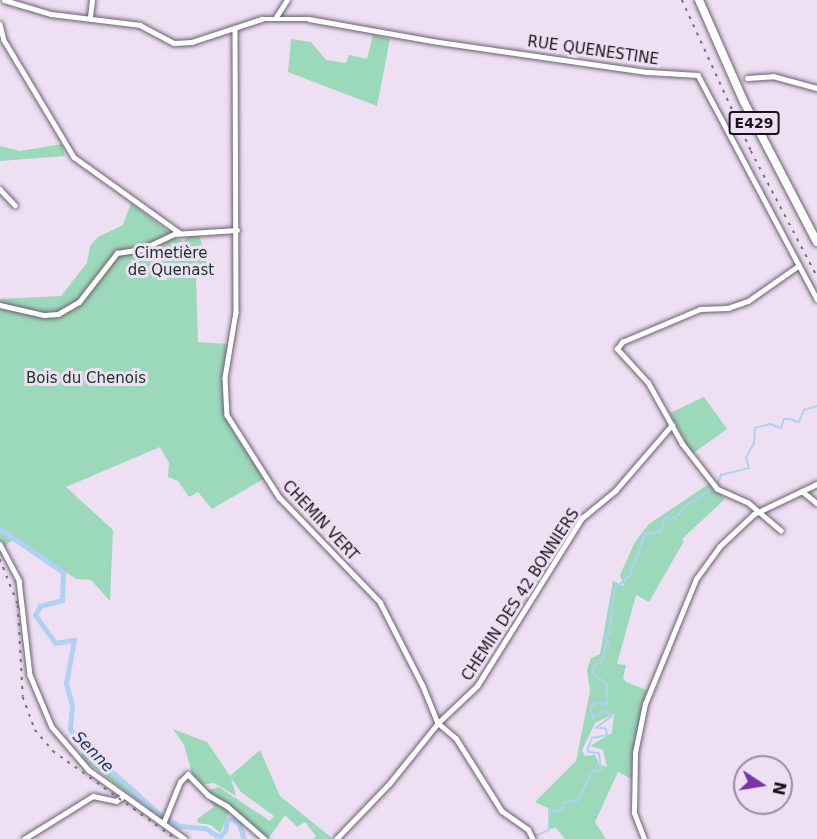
<!DOCTYPE html>
<meta charset="utf-8">
<style>
body{margin:0}
#map{position:relative;width:817px;height:839px;overflow:hidden;background:#eedff3;font-family:"DejaVu Sans",sans-serif}
div>[style]{position:absolute}
.green>*{inset:0;background:#9cd8ba}
.stream>*{height:1.5px;margin:-0.75px;padding:0 0.75px;transform-origin:0.75px;border-radius:0.75px;background:#b0d1f4}
.river>*{height:5px;margin:-2.5px;padding:0 2.5px;transform-origin:2.5px;border-radius:2.5px;background:#b0d1f4}
.roads{filter:drop-shadow(0 0 2px #6c5f70) drop-shadow(0 0 2px #6c5f70)}
.minor>*{height:4.5px;margin:-2.25px;padding:0 2.25px;transform-origin:2.25px;border-radius:2.25px;background:#fff}
.highway>*{height:8px;margin:-4px;padding:0 4px;transform-origin:4px;border-radius:4px;background:#fff}
.rail>*{height:1.5px;margin-top:-0.75px;transform-origin:0;background:repeating-linear-gradient(90deg,#776e7b 0 3px,transparent 0 9px)}
span{translate:-50% -50%;white-space:nowrap;text-align:center;line-height:1.15;-webkit-text-stroke:6px #eedff3;paint-order:stroke}
.shield-label span{padding:2px 4px;background:#eedff3;border:2px solid;border-radius:4px;-webkit-text-stroke-width:0}
.shield-label{font-size:14px;color:#19141b;font-weight:700}
.street-label{font-size:15px;color:#19141b}
.park-label{font-size:15px;color:#103526}
.water-label{font-size:16px;color:#133c60;font-style:italic}
.north{position:absolute;left:733px;top:755px;width:60px;height:60px;box-sizing:border-box;background:#eedff3;border:2px solid #998e9d;border-radius:50%;rotate:102deg;font-size:16px;font-weight:700;line-height:24px;text-align:center;color:#19141b}
.north::after{content:'';display:block;margin:auto;width:21px;height:27px;background:#7936aa;clip-path:polygon(50% 0,100% 100%,50% 72%,0 100%)}
</style>
<div id="map">
<div class="green">
<div style="clip-path:polygon(373px 35px,390px 39px,377px 106px,288px 72px,291px 39px,311px 42px,326px 60px,346px 63px,349px 55px,367px 59px)"></div>
<div style="clip-path:polygon(62px 144px,65px 156px,0 161px,0 146px,20px 151px)"></div>
<div style="clip-path:polygon(131px 203px,170px 233px,144px 247px,167px 237px,184px 241px,190px 235px,199px 234px,210px 273px,196px 278px,198px 342px,229px 344px,223px 372px,224px 412px,265px 478px,212px 509px,198px 492px,189px 497px,178px 481px,168px 477px,169px 463px,160px 447px,66px 487px,113px 530px,110px 601px,91px 580px,76px 579px,15px 539px,7px 544px,2px 557px,0 554px,0 299px,61px 296px,87px 263px,90px 246px,98px 237px,123px 225px)"></div>
<div style="clip-path:polygon(704px 397px,727px 429px,692px 454px,670px 413px)"></div>
<div style="clip-path:polygon(evenodd,710px 483px,725px 499px,682px 539px,684px 541px,649px 602px,636px 595px,617px 664px,626px 665px,623px 678px,626px 682px,647px 690px,632px 779px,618px 772px,595px 822px,606px 839px,565px 839px,556px 828px,549px 829px,548px 808px,535px 802px,576px 761px,590px 691px,587px 670px,591px 658px,600px 654px,613px 581px,624px 586px,620px 575px,635px 542px,649px 524px,710px 483px,614px 714px,612px 733px,590px 746px,603px 750px,607px 767px,599px 764px,595px 755px,585px 756px,582px 750px,595px 723px,614px 714px)"></div>
<div style="clip-path:polygon(173px 729px,207px 742px,230px 776px,260px 750px,280px 796px,333px 839px,313px 839px,316px 836px,305px 822px,297px 827px,285px 815px,268px 839px,206px 791px,219px 787px,270px 821px,274px 816px,241px 792px,231px 778px,236px 796px,214px 783px,201px 785px,192px 773px,184px 745px)"></div>
<div style="clip-path:polygon(85px 749px,137px 792px,151px 810px,80px 757px)"></div>
<div style="clip-path:polygon(208px 798px,230px 811px,220px 833px,211px 825px,198px 823px,197px 819px,214px 807px)"></div>
</div>
<div class="stream">
<div style="left:717px;top:486px;width:12px;rotate:-70deg"></div>
<div style="left:721px;top:475px;width:29px;rotate:-14deg"></div>
<div style="left:749px;top:468px;width:10px;rotate:-107deg"></div>
<div style="left:746px;top:458px;width:17px;rotate:-62deg"></div>
<div style="left:754px;top:443px;width:15px;rotate:-86deg"></div>
<div style="left:755px;top:428px;width:16px;rotate:-15deg"></div>
<div style="left:770px;top:424px;width:12px;rotate:20deg"></div>
<div style="left:781px;top:428px;width:9px;rotate:-72deg"></div>
<div style="left:784px;top:419px;width:5px"></div>
<div style="left:789px;top:419px;width:10px;rotate:17deg"></div>
<div style="left:799px;top:422px;width:13px;rotate:-67deg"></div>
<div style="left:804px;top:410px;width:14px;rotate:-17deg"></div>
<div style="left:528px;top:839px;width:23px;rotate:-23deg"></div>
<div style="left:549px;top:830px;width:19px;rotate:-90deg"></div>
<div style="left:549px;top:811px;width:12px"></div>
<div style="left:561px;top:811px;width:9px;rotate:-69deg"></div>
<div style="left:564px;top:803px;width:15px;rotate:-11deg"></div>
<div style="left:579px;top:800px;width:30px;rotate:-67deg"></div>
<div style="left:591px;top:772px;width:10px;rotate:-11deg"></div>
<div style="left:601px;top:770px;width:16px;rotate:-97deg"></div>
<div style="left:599px;top:754px;width:11px;rotate:-170deg"></div>
<div style="left:588px;top:752px;width:4px;rotate:-90deg"></div>
<div style="left:588px;top:748px;width:11px;rotate:-68deg"></div>
<div style="left:592px;top:738px;width:15px;rotate:-11deg"></div>
<div style="left:607px;top:735px;width:6px;rotate:-99deg"></div>
<div style="left:606px;top:729px;width:10px;rotate:-174deg"></div>
<div style="left:596px;top:728px;width:20px;rotate:-37deg"></div>
<div style="left:612px;top:716px;width:9px;rotate:-148deg"></div>
<div style="left:604px;top:711px;width:13px;rotate:141deg"></div>
<div style="left:594px;top:719px;width:11px;rotate:-112deg"></div>
<div style="left:590px;top:709px;width:8px;rotate:-50deg"></div>
<div style="left:595px;top:703px;width:12px;rotate:5deg"></div>
<div style="left:607px;top:704px;width:20px;rotate:-90deg"></div>
<div style="left:607px;top:684px;width:17px;rotate:-144deg"></div>
<div style="left:593px;top:674px;width:8px;rotate:-83deg"></div>
<div style="left:594px;top:666px;width:9px;rotate:-32deg"></div>
<div style="left:602px;top:661px;width:14px;rotate:-78deg"></div>
<div style="left:605px;top:647px;width:5px;rotate:-37deg"></div>
<div style="left:609px;top:644px;width:9px;rotate:-126deg"></div>
<div style="left:604px;top:637px;width:6px;rotate:-31deg"></div>
<div style="left:609px;top:634px;width:44px;rotate:-83.5deg"></div>
<div style="left:614px;top:590px;width:22px;rotate:-43deg"></div>
<div style="left:630px;top:575px;width:44px;rotate:-69.9deg"></div>
<div style="left:645px;top:534px;width:15px;rotate:-8deg"></div>
<div style="left:660px;top:532px;width:15px;rotate:-70deg"></div>
<div style="left:665px;top:518px;width:11px"></div>
<div style="left:676px;top:518px;width:17px;rotate:-50deg"></div>
<div style="left:687px;top:505px;width:31px;rotate:-32deg"></div>
</div>
<div class="river">
<div style="left:0;top:529px;width:76px;rotate:34.3deg"></div>
<div style="left:63px;top:572px;width:28px;rotate:92deg"></div>
<div style="left:62px;top:600px;width:23px;rotate:165deg"></div>
<div style="left:40px;top:606px;width:10px;rotate:119deg"></div>
<div style="left:35px;top:615px;width:34px;rotate:54deg"></div>
<div style="left:55px;top:643px;width:19px;rotate:-9deg"></div>
<div style="left:74px;top:640px;width:44px;rotate:100.5deg"></div>
<div style="left:66px;top:683px;width:23px;rotate:75deg"></div>
<div style="left:72px;top:705px;width:24px;rotate:95deg"></div>
<div style="left:70px;top:729px;width:16px;rotate:55deg"></div>
<div style="left:79px;top:742px;width:109px;rotate:42deg"></div>
<div style="left:160px;top:815px;width:23px;rotate:29deg"></div>
<div style="left:180px;top:826px;width:25px;rotate:5deg"></div>
<div style="left:205px;top:828px;width:17px;rotate:33deg"></div>
<div style="left:219px;top:837px;width:8px;rotate:-45deg"></div>
<div style="left:225px;top:831px;width:12px;rotate:-81deg"></div>
<div style="left:227px;top:819px;width:5px"></div>
<div style="left:232px;top:819px;width:9px;rotate:36deg"></div>
<div style="left:239px;top:824px;width:16px;rotate:72deg"></div>
</div>
<div class="roads">
<div class="minor">
<div style="left:4px;top:0;width:49px;rotate:16.6deg"></div>
<div style="left:51px;top:14px;width:90px;rotate:7deg"></div>
<div style="left:140px;top:25px;width:38px;rotate:28deg"></div>
<div style="left:174px;top:43px;width:18px;rotate:-3deg"></div>
<div style="left:192px;top:42px;width:74px;rotate:-18.2deg"></div>
<div style="left:262px;top:19px;width:47px"></div>
<div style="left:309px;top:19px;width:125px;rotate:10.1deg"></div>
<div style="left:432px;top:41px;width:218px;rotate:8.2deg"></div>
<div style="left:648px;top:72px;width:50px;rotate:3.4deg"></div>
<div style="left:698px;top:75px;width:254px;rotate:62deg"></div>
<div style="left:90px;top:17px;width:17px;rotate:-83deg"></div>
<div style="left:276px;top:17px;width:20px;rotate:-57deg"></div>
<div style="left:0;top:24px;width:16px;rotate:76deg"></div>
<div style="left:4px;top:40px;width:136px;rotate:59.1deg"></div>
<div style="left:74px;top:157px;width:130px;rotate:35.6deg"></div>
<div style="left:235px;top:28px;width:284px;rotate:89.8deg"></div>
<div style="left:236px;top:312px;width:67px;rotate:99.5deg"></div>
<div style="left:225px;top:378px;width:37px;rotate:87deg"></div>
<div style="left:227px;top:415px;width:97px;rotate:57.6deg"></div>
<div style="left:279px;top:497px;width:146px;rotate:46.1deg"></div>
<div style="left:380px;top:602px;width:94px;rotate:62.9deg"></div>
<div style="left:423px;top:686px;width:40px;rotate:68deg"></div>
<div style="left:438px;top:723px;width:23px;rotate:40deg"></div>
<div style="left:456px;top:738px;width:86px;rotate:57.8deg"></div>
<div style="left:502px;top:811px;width:32px;rotate:35deg"></div>
<div style="left:528px;top:829px;width:11px;rotate:63deg"></div>
<div style="left:747px;top:78px;width:26px;rotate:-4deg"></div>
<div style="left:773px;top:76px;width:46px;rotate:15.3deg"></div>
<div style="left:0;top:189px;width:22px;rotate:47deg"></div>
<div style="left:0;top:305px;width:45px;rotate:12.8deg"></div>
<div style="left:44px;top:315px;width:14px;rotate:-4deg"></div>
<div style="left:58px;top:314px;width:24px;rotate:-30deg"></div>
<div style="left:79px;top:302px;width:62px;rotate:-52.2deg"></div>
<div style="left:117px;top:253px;width:25px;rotate:-9deg"></div>
<div style="left:142px;top:249px;width:35px;rotate:-25deg"></div>
<div style="left:174px;top:234px;width:63px;rotate:-3.6deg"></div>
<div style="left:802px;top:491px;width:19px;rotate:39deg"></div>
<div style="left:781px;top:531px;width:43px;rotate:-139.7deg"></div>
<div style="left:748px;top:503px;width:34px;rotate:-156deg"></div>
<div style="left:717px;top:489px;width:57px;rotate:-127.9deg"></div>
<div style="left:682px;top:444px;width:70px;rotate:-119.1deg"></div>
<div style="left:648px;top:383px;width:46px;rotate:-132.4deg"></div>
<div style="left:617px;top:349px;width:9px;rotate:-54deg"></div>
<div style="left:622px;top:342px;width:85px;rotate:-22.9deg"></div>
<div style="left:700px;top:309px;width:28px;rotate:-2deg"></div>
<div style="left:728px;top:308px;width:21px;rotate:-19deg"></div>
<div style="left:748px;top:301px;width:61px;rotate:-35deg"></div>
<div style="left:0;top:544px;width:41px;rotate:62.2deg"></div>
<div style="left:19px;top:580px;width:96px;rotate:83.4deg"></div>
<div style="left:30px;top:675px;width:56px;rotate:67.1deg"></div>
<div style="left:52px;top:727px;width:57px;rotate:49.3deg"></div>
<div style="left:89px;top:770px;width:118px;rotate:35.7deg"></div>
<div style="left:163px;top:824px;width:45px;rotate:-68deg"></div>
<div style="left:180px;top:782px;width:11px;rotate:-45deg"></div>
<div style="left:188px;top:774px;width:29px;rotate:46deg"></div>
<div style="left:208px;top:795px;width:22px;rotate:30deg"></div>
<div style="left:227px;top:806px;width:50px;rotate:41deg"></div>
<div style="left:24px;top:839px;width:81px;rotate:-31.9deg"></div>
<div style="left:93px;top:796px;width:24px;rotate:12deg"></div>
<div style="left:116px;top:801px;width:9px;rotate:-32deg"></div>
<div style="left:336px;top:839px;width:76px;rotate:-46.1deg"></div>
<div style="left:389px;top:784px;width:78px;rotate:-51.2deg"></div>
<div style="left:438px;top:723px;width:54px;rotate:-43.5deg"></div>
<div style="left:477px;top:686px;width:198px;rotate:-58deg"></div>
<div style="left:582px;top:518px;width:43px;rotate:-39.3deg"></div>
<div style="left:615px;top:491px;width:87px;rotate:-49.2deg"></div>
<div style="left:644px;top:839px;width:28px;rotate:-111deg"></div>
<div style="left:634px;top:813px;width:60px;rotate:-89deg"></div>
<div style="left:635px;top:753px;width:50px;rotate:-78.5deg"></div>
<div style="left:645px;top:704px;width:135px;rotate:-67.8deg"></div>
<div style="left:696px;top:579px;width:39px;rotate:-54deg"></div>
<div style="left:719px;top:547px;width:48px;rotate:-43.3deg"></div>
<div style="left:754px;top:514px;width:70px;rotate:-25.5deg"></div>
</div>
<div class="highway">
<div style="left:699px;top:0;width:111px;rotate:66.2deg"></div>
<div style="left:744px;top:102px;width:158px;rotate:62.5deg"></div>
</div>
</div>
<div class="rail">
<div style="left:682px;top:0;width:166px;rotate:65.4deg"></div>
<div style="left:751px;top:151px;width:141px;rotate:62.2deg"></div>
<div style="left:0;top:559px;width:49px;rotate:68.6deg"></div>
<div style="left:18px;top:605px;width:92px;rotate:86.9deg"></div>
<div style="left:23px;top:697px;width:35px;rotate:70deg"></div>
<div style="left:35px;top:730px;width:28px;rotate:49deg"></div>
<div style="left:53px;top:751px;width:151px;rotate:35.6deg"></div>
</div>
<div class="shield-label">
<span style="left:754px;top:123px">E429</span>
</div>
<div class="street-label">
<span style="left:593px;top:51px;rotate:8deg">RUE QUENESTINE</span>
<span style="left:320px;top:521px;rotate:47deg">CHEMIN VERT</span>
<span style="left:521px;top:595px;rotate:-57deg">CHEMIN DES 42 BONNIERS</span>
</div>
<div class="park-label">
<span style="left:171px;top:262px">Cimetière<br>de Quenast</span>
<span style="left:86px;top:379px">Bois du Chenois</span>
</div>
<div class="water-label">
<span style="left:93px;top:752px;rotate:45deg">Senne</span>
</div>
<div class="north">N</div>
</div>
